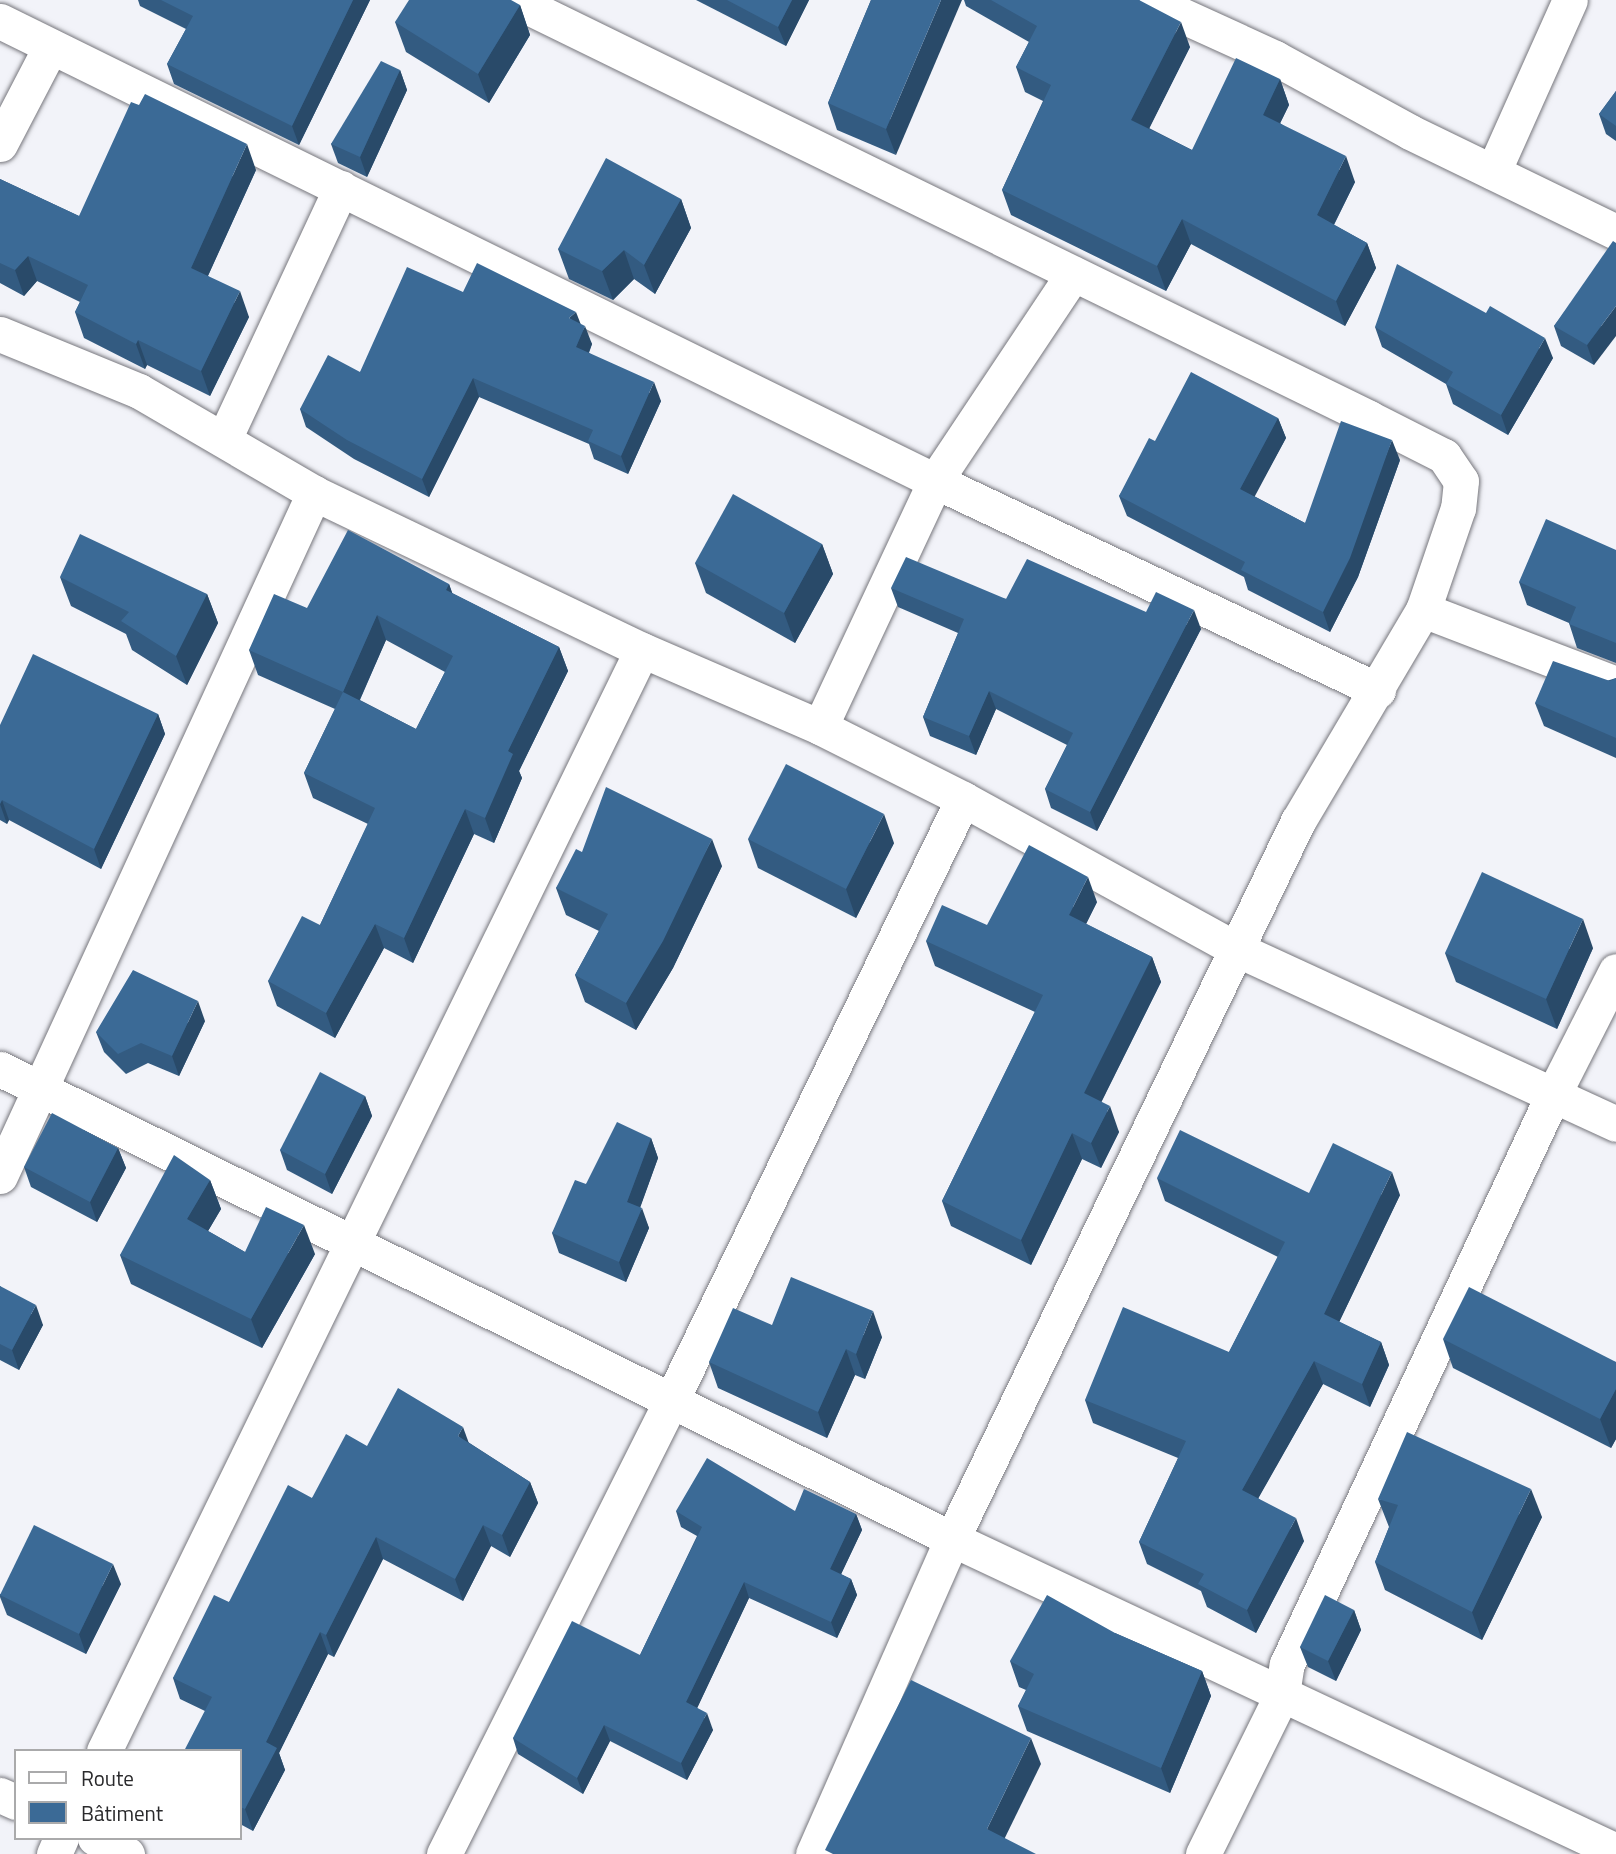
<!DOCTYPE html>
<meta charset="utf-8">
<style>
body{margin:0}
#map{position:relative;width:1616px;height:1854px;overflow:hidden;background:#f2f3f9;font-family:"Titillium Web",sans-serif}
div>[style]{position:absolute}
.roads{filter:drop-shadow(0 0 2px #77777d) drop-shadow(0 0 2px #77777d)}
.street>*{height:35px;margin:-17.5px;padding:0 17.5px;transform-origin:17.5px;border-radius:17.5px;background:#fff}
.wall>*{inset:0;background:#335b81}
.shaded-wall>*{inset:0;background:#294a69}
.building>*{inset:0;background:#3b6a96}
span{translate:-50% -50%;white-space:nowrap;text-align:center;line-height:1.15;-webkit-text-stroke:7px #fff;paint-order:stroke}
.legend{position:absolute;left:14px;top:1749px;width:228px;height:91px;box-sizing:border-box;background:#fff;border:2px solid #aaaaab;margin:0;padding:9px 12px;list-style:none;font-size:21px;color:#2a2a2c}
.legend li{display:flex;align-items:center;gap:14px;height:35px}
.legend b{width:35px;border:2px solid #aaaaab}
</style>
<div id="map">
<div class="roads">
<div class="street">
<div style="left:514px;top:0;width:952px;rotate:26.05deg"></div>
<div style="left:1369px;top:418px;width:84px;rotate:26.9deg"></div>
<div style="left:1444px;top:456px;width:30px;rotate:56deg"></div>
<div style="left:1461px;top:481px;width:27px;rotate:96deg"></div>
<div style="left:1458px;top:508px;width:108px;rotate:108.9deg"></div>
<div style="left:1423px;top:610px;width:245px;rotate:120.6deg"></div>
<div style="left:1298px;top:821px;width:797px;rotate:115.73deg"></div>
<div style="left:952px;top:1539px;width:344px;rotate:113.8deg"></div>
<div style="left:1148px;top:0;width:140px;rotate:24.5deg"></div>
<div style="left:1275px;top:58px;width:154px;rotate:28.7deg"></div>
<div style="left:1410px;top:132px;width:229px;rotate:25.9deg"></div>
<div style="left:0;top:21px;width:1042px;rotate:26.2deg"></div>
<div style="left:935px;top:481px;width:490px;rotate:25.3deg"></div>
<div style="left:0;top:144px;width:110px;rotate:-62.5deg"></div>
<div style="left:1493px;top:172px;width:188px;rotate:-65.9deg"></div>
<div style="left:0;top:334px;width:150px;rotate:22.3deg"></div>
<div style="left:139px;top:391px;width:203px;rotate:30.2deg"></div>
<div style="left:314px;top:493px;width:364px;rotate:25.6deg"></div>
<div style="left:642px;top:650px;width:194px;rotate:23.4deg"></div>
<div style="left:820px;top:727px;width:160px;rotate:26.7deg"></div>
<div style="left:963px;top:799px;width:311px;rotate:28.8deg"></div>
<div style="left:1236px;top:949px;width:418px;rotate:24.7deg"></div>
<div style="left:224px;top:439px;width:277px;rotate:-65deg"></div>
<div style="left:1423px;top:610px;width:207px;rotate:21deg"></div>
<div style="left:820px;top:727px;width:272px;rotate:-64.9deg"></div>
<div style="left:935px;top:481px;width:249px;rotate:-56.3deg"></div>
<div style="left:0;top:1069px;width:1062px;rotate:26.28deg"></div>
<div style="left:952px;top:1539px;width:734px;rotate:25.17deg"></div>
<div style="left:0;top:1176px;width:752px;rotate:-65.31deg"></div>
<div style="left:104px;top:1751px;width:1225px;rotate:-63.96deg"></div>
<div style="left:0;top:1795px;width:17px;rotate:24deg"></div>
<div style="left:95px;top:1838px;width:36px;rotate:27deg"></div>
<div style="left:54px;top:1854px;width:17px;rotate:-66deg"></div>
<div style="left:444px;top:1854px;width:507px;rotate:-63.38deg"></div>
<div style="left:671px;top:1401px;width:669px;rotate:-64.12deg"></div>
<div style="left:1203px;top:1854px;width:178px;rotate:-63.7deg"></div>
<div style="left:1282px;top:1694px;width:30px;rotate:-81deg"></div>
<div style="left:1287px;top:1664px;width:626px;rotate:-64.95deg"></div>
<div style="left:1552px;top:1097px;width:141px;rotate:-63.1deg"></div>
</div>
</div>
<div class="wall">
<div style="clip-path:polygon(138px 0,370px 0,299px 145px,174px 84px,167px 64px,186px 29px,140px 6px)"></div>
<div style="clip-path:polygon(696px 0,809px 0,786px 46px)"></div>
<div style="clip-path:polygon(871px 0,896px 155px,837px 130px,828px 103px)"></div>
<div style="clip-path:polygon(964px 0,1139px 0,1190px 47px,1149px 128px,1192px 150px,1280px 79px,1289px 105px,1280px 123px,1355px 182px,1334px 225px,1367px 243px,1376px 268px,1345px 326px,1191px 244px,1166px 291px,1011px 215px,1002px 190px,1043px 101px,1025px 92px,1016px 67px,1029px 42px,966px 6px)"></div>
<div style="clip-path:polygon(520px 5px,530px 35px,489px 103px,406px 52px,395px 22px)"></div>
<div style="clip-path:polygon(400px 70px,407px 90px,367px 177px,338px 163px,331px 144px)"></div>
<div style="clip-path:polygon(1616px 91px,1616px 141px,1606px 134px,1599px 114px)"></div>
<div style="clip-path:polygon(256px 170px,208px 276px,249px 317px,210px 396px,147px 365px,145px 369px,84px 338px,75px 312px,80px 302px,37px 281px,24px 296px,0 283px,0 179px,79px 216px)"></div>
<div style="clip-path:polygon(681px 199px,691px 228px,655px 294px,634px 279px,613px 300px,569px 279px,558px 249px)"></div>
<div style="clip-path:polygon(1616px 243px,1594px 365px,1561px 346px,1554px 326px)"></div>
<div style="clip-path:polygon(463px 292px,580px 324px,592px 344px,589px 353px,661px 401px,628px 474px,594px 459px,589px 444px,479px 397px,429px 497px,354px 459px,306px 427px,300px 409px,360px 372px)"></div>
<div style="clip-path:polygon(1486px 313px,1553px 358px,1508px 435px,1453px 404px,1446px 384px,1382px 347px,1375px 327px)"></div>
<div style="clip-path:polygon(1278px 418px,1286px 438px,1254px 496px,1305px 523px,1400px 460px,1358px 577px,1330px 632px,1248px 590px,1244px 577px,1127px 516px,1119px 496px,1155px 441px)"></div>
<div style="clip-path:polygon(822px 544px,833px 574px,795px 643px,706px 593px,695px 563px)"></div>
<div style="clip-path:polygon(1616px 550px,1616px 663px,1577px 648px,1569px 623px,1527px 605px,1519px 582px)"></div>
<div style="clip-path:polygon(60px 577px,207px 594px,218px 623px,187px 685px,132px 650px,126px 634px,71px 606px)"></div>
<div style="clip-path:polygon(evenodd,449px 584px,452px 593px,559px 647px,568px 671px,519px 771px,522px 778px,494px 843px,474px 834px,413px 963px,384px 948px,335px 1038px,277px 1006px,268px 981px,320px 925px,368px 824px,313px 798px,304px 773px,335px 709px,258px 675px,249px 650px,307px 608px,449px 584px,386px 640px,445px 672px,416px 729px,360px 700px,386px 640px)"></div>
<div style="clip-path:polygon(891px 588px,1146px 612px,1201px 629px,1097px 831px,1051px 808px,1045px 789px,1067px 745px,996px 709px,976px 755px,930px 736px,923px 717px,958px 633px,898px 607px)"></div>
<div style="clip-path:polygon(1616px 678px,1616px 758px,1544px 726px,1535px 703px)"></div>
<div style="clip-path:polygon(158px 714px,165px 734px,101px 869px,9px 820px,7px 824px,0 820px,0 725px)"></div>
<div style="clip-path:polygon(748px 839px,894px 843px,856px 918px,758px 868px)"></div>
<div style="clip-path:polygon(582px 852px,722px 866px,673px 968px,636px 1030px,585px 1002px,575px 975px,599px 931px,566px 915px,556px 888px)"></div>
<div style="clip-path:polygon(1097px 902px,1086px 924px,1152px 957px,1161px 982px,1101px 1102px,1119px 1132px,1101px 1168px,1082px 1159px,1031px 1265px,951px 1226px,942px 1201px,1035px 1012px,935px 966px,926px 941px,987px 925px)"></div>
<div style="clip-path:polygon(1593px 948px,1557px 1029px,1456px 982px,1445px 953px)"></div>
<div style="clip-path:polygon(205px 1021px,179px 1076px,148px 1063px,126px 1074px,104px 1052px,96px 1032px)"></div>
<div style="clip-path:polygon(365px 1096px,372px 1116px,332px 1194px,287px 1170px,280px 1150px)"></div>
<div style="clip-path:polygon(651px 1138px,658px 1158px,640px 1207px,649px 1228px,626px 1282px,559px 1253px,552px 1233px,586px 1184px)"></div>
<div style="clip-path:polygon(118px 1148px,126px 1168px,97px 1222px,31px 1187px,24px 1167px)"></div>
<div style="clip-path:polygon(1157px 1178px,1309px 1193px,1400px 1195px,1339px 1322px,1381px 1342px,1389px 1365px,1370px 1407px,1323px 1384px,1258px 1498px,1304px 1541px,1256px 1633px,1207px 1607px,1201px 1591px,1147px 1564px,1139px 1542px,1178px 1458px,1093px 1423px,1085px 1400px,1229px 1352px,1278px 1257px,1165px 1201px)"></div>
<div style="clip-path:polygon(210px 1180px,221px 1209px,208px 1231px,245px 1252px,315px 1254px,262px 1348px,131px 1284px,120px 1255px)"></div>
<div style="clip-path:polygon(0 1286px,43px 1325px,19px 1370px,0 1360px)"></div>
<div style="clip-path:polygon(772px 1325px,882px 1337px,865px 1379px,855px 1375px,827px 1438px,718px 1388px,709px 1362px)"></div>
<div style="clip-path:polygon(1443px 1339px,1616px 1362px,1616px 1439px,1611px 1448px,1453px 1368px)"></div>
<div style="clip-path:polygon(468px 1442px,530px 1482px,538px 1503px,510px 1557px,491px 1546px,463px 1601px,383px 1559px,334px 1657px,328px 1654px,279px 1753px,285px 1770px,253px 1831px,240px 1824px,240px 1751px,205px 1711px,180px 1699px,173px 1678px,229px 1602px,312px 1498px,367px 1446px)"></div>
<div style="clip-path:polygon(1378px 1499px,1542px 1517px,1482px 1640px,1385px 1590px,1375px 1562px,1389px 1527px)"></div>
<div style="clip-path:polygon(676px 1511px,856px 1514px,862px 1530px,841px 1574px,851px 1579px,857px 1595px,837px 1638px,749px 1598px,697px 1708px,713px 1730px,687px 1780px,610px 1741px,583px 1794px,518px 1754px,513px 1738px,640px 1655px,697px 1536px,681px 1527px)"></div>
<div style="clip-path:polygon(121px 1584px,86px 1654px,7px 1615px,0 1597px,0 1594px)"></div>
<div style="clip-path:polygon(1354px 1610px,1361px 1630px,1336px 1681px,1308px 1667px,1300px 1647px)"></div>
<div style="clip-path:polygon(1115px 1633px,1202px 1671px,1211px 1696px,1170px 1793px,1027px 1731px,1018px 1706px,1026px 1690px,1019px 1687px,1010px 1661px)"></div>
</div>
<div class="shaded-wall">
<div style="clip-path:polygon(353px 0,370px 0,299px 145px,292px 126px)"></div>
<div style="clip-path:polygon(792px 0,809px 0,786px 46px,778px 27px)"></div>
<div style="clip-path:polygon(941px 0,962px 0,896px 155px,886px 129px)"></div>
<div style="clip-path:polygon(520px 5px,530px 35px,489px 103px,478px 74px)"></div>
<div style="clip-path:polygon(1181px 22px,1190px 47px,1141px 145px,1131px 120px)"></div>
<div style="clip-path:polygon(400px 70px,407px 90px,367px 177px,360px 157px)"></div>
<div style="clip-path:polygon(1280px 79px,1289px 105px,1272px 140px,1263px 115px)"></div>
<div style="clip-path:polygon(247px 144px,256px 170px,200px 293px,191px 268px)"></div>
<div style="clip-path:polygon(1346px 156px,1355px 182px,1326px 240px,1317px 215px)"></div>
<div style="clip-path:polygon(681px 199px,691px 228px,655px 294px,644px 265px)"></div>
<div style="clip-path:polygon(1182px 219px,1191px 244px,1166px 291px,1157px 266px)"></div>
<div style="clip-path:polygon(1367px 243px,1376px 268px,1345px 326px,1336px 301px)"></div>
<div style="clip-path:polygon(624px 250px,634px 279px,613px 300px,602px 271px)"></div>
<div style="clip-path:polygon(28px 256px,37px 281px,24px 296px,15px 270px)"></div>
<div style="clip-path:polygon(240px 291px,249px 317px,210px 396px,201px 371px)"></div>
<div style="clip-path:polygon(1616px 306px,1616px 336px,1594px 365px,1587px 345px)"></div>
<div style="clip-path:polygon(576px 312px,583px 330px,569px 318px)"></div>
<div style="clip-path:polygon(585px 326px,592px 344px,583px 366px,576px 347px)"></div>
<div style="clip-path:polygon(1545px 338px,1553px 358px,1508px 435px,1501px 415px)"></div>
<div style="clip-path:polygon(138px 340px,147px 365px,145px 369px,136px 344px)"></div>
<div style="clip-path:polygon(473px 378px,479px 397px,429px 497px,422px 479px)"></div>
<div style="clip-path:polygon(654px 382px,661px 401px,628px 474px,621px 456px)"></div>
<div style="clip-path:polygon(1278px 418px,1286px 438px,1248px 509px,1240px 489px)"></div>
<div style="clip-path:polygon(1392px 440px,1400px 460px,1358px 577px,1330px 632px,1323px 612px)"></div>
<div style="clip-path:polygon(822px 544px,833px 574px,795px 643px,784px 613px)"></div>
<div style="clip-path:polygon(449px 584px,458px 609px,446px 590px)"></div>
<div style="clip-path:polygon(207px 594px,218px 623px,187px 685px,176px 656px)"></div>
<div style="clip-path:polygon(1194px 610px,1201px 629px,1097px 831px,1090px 812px)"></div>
<div style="clip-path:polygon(377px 615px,386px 640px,352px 717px,343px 692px)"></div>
<div style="clip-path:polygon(559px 647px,568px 671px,519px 771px,522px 778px,494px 843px,485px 818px,508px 751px)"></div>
<div style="clip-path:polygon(989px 691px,996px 709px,976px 755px,969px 736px)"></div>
<div style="clip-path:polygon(158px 714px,165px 734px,101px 869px,94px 849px)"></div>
<div style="clip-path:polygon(2px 800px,9px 820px,7px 824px,0 804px)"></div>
<div style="clip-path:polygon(465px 809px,474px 834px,413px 963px,404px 938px)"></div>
<div style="clip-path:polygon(884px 814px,894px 843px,856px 918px,846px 889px)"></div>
<div style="clip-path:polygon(712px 839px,722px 866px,673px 968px,636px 1030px,626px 1003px)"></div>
<div style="clip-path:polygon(1088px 877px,1097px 902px,1078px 940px,1069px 915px)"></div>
<div style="clip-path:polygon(1583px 919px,1593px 948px,1557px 1029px,1546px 999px)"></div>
<div style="clip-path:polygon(375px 924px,384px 948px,335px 1038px,326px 1013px)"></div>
<div style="clip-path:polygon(1152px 957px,1161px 982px,1093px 1119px,1084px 1093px)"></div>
<div style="clip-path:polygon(198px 1001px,205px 1021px,179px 1076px,172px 1056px)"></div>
<div style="clip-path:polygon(365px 1096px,372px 1116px,332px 1194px,325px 1174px)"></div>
<div style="clip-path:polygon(1110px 1106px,1119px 1132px,1101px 1168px,1091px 1143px)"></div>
<div style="clip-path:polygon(1072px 1133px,1082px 1159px,1031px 1265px,1021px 1240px)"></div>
<div style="clip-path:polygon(651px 1138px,658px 1158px,635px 1222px,627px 1202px)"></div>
<div style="clip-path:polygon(118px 1148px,126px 1168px,97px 1222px,90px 1202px)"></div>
<div style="clip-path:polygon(1392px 1172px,1400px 1195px,1332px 1337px,1324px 1314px)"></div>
<div style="clip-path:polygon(210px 1180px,221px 1209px,198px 1248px,187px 1219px)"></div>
<div style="clip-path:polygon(642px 1208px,649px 1228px,626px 1282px,619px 1262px)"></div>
<div style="clip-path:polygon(304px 1225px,315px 1254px,262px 1348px,251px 1319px)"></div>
<div style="clip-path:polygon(36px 1305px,43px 1325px,19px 1370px,12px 1350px)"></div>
<div style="clip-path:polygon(873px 1311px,882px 1337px,865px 1379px,856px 1354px)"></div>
<div style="clip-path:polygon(1381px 1342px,1389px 1365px,1370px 1407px,1362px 1384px)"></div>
<div style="clip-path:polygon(846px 1349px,855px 1375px,827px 1438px,818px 1412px)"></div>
<div style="clip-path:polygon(1314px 1361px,1323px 1384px,1250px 1513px,1242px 1490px)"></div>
<div style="clip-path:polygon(1616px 1389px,1616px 1439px,1611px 1448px,1600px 1419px)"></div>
<div style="clip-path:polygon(463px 1427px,471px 1449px,458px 1436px)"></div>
<div style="clip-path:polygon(530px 1482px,538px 1503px,510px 1557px,502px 1535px)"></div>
<div style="clip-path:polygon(1531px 1489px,1542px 1517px,1482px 1640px,1472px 1612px)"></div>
<div style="clip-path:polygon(856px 1514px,862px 1530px,836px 1585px,830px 1569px)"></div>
<div style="clip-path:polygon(1296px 1518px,1304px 1541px,1256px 1633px,1247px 1610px)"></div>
<div style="clip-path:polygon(483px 1525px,491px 1546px,463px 1601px,455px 1579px)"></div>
<div style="clip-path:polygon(376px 1537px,383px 1559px,334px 1657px,326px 1635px)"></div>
<div style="clip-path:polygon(113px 1564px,121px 1584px,86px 1654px,79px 1634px)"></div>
<div style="clip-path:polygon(851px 1579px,857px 1595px,837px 1638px,831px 1622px)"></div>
<div style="clip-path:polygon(744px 1582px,749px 1598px,692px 1719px,686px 1702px)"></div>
<div style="clip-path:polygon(1354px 1610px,1361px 1630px,1336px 1681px,1328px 1661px)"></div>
<div style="clip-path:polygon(320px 1632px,328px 1654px,279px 1753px,285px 1770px,253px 1831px,245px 1809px,266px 1742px)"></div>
<div style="clip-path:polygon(1202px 1671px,1211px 1696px,1170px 1793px,1161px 1768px)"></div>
<div style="clip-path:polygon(707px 1713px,713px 1730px,687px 1780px,681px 1763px)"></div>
<div style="clip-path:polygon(604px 1725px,610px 1741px,583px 1794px,577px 1778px)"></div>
<div style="clip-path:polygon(1031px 1738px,1041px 1764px,997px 1854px,987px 1829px)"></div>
</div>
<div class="building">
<div style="clip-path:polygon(161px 0,353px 0,292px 126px,167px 64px,193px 16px)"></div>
<div style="clip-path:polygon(409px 0,511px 0,520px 5px,478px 74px,395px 22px)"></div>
<div style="clip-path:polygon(727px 0,792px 0,778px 27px)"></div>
<div style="clip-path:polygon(871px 0,941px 0,886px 129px,828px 103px)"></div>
<div style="clip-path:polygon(991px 0,1139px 0,1181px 22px,1131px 120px,1192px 150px,1236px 58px,1280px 79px,1263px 115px,1346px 156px,1317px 215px,1367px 243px,1336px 301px,1182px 219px,1157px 266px,1002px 190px,1051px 85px,1016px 67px,1037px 26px)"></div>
<div style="clip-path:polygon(381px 61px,400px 70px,360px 157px,331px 144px)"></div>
<div style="clip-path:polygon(1616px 91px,1616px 126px,1599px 114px)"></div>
<div style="clip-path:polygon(145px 94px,247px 144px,191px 268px,240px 291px,201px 371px,138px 340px,136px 344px,75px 312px,88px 285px,28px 256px,15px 270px,0 263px,0 179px,79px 216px,131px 102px,139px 105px)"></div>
<div style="clip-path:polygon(606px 158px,681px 199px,644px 265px,624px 250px,602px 271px,558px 249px)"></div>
<div style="clip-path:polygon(1613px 241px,1616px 243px,1616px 306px,1587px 345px,1554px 326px)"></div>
<div style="clip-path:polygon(477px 263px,576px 312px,569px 318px,585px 326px,576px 347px,654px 382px,621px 456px,588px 441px,593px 430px,473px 378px,422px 479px,347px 440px,300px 409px,328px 355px,360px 372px,407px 267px,463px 292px)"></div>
<div style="clip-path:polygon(1397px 264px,1486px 313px,1490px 306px,1545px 338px,1501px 415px,1446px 384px,1453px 372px,1375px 327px)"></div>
<div style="clip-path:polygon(1191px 372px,1278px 418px,1240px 489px,1305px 523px,1341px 421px,1392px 440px,1350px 558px,1323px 612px,1241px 570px,1245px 562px,1119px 496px,1149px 438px,1155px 441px)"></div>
<div style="clip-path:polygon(733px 494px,822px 544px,784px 613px,695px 563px)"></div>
<div style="clip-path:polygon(1546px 519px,1616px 550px,1616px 643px,1569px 624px,1576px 607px,1519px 582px)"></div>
<div style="clip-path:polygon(evenodd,348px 530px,449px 584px,446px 590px,559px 647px,508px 751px,513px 754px,485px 818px,465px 809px,404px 938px,375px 924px,326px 1013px,268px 981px,302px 916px,320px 925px,375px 808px,304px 773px,343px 692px,249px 650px,274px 594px,307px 608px,348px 530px,377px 615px,453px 656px,416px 729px,343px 692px,377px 615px)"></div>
<div style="clip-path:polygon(80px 534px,207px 594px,176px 656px,121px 621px,129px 612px,60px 577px)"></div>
<div style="clip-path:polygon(906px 557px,1006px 599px,1027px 559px,1146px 612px,1156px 592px,1194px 610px,1090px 812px,1045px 789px,1073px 733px,989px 691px,969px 736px,923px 717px,964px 619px,891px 588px)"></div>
<div style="clip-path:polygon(33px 654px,158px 714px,94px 849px,2px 800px,0 804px,0 725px)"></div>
<div style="clip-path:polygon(1553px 661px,1610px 681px,1616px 678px,1616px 738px,1535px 703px)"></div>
<div style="clip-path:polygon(786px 764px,884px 814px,846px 889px,748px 839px)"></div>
<div style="clip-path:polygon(606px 787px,712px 839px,663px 941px,626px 1003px,575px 975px,608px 914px,556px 888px,576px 849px,582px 852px)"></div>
<div style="clip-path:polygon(1029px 845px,1088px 877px,1069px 915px,1152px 957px,1084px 1093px,1110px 1106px,1091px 1143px,1072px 1133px,1021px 1240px,942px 1201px,1043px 995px,926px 941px,942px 905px,987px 925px)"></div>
<div style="clip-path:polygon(1482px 872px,1583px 919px,1546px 999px,1445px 953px)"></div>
<div style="clip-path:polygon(133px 970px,198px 1001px,172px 1056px,141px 1043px,118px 1054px,96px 1032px)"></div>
<div style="clip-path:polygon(320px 1072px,365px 1096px,325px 1174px,280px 1150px)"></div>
<div style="clip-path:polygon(52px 1113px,118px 1148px,90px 1202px,24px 1167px)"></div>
<div style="clip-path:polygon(617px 1122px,651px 1138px,627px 1202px,642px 1208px,619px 1262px,552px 1233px,575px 1180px,586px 1184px)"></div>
<div style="clip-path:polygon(1180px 1130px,1309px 1193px,1333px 1143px,1392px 1172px,1324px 1314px,1381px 1342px,1362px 1384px,1314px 1361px,1242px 1490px,1296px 1518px,1247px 1610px,1198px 1584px,1204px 1574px,1139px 1542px,1186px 1441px,1085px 1400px,1123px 1307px,1229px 1352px,1285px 1242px,1157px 1178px)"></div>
<div style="clip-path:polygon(174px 1155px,210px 1180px,187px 1219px,245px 1252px,266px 1207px,304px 1225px,251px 1319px,120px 1255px)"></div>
<div style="clip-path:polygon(791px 1277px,873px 1311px,856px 1354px,846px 1349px,818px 1412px,709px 1362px,733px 1308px,772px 1325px)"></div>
<div style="clip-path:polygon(0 1286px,36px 1305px,12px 1350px,0 1344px)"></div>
<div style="clip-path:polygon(1469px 1287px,1616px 1362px,1616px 1389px,1600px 1419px,1443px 1339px)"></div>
<div style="clip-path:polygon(398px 1388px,463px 1427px,458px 1436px,530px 1482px,502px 1535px,483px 1525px,455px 1579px,376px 1537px,326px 1635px,320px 1632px,266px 1742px,277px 1748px,245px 1809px,240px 1807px,240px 1751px,184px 1751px,212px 1697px,173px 1678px,214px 1595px,229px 1602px,288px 1485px,312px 1498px,346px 1434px,367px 1446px)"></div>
<div style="clip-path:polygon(1407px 1432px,1531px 1489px,1472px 1612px,1375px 1562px,1398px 1505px,1378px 1499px)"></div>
<div style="clip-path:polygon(707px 1458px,795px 1511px,804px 1489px,856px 1514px,830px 1569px,851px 1579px,831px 1622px,744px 1582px,686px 1702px,707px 1713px,681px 1763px,604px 1725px,577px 1778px,513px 1738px,572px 1621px,640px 1655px,702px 1527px,676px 1511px)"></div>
<div style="clip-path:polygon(34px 1525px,113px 1564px,79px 1634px,0 1595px)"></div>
<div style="clip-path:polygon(1047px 1595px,1115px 1633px,1202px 1671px,1161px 1768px,1018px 1706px,1034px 1674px,1010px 1661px)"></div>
<div style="clip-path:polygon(1325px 1595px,1354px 1610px,1328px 1661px,1300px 1647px)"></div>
<div style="clip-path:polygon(911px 1680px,1031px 1738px,987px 1829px,1036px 1854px,833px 1854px,825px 1850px)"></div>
</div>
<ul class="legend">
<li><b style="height:9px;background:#fff"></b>Route</li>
<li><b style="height:19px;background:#3b6a96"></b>Bâtiment</li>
</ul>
</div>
